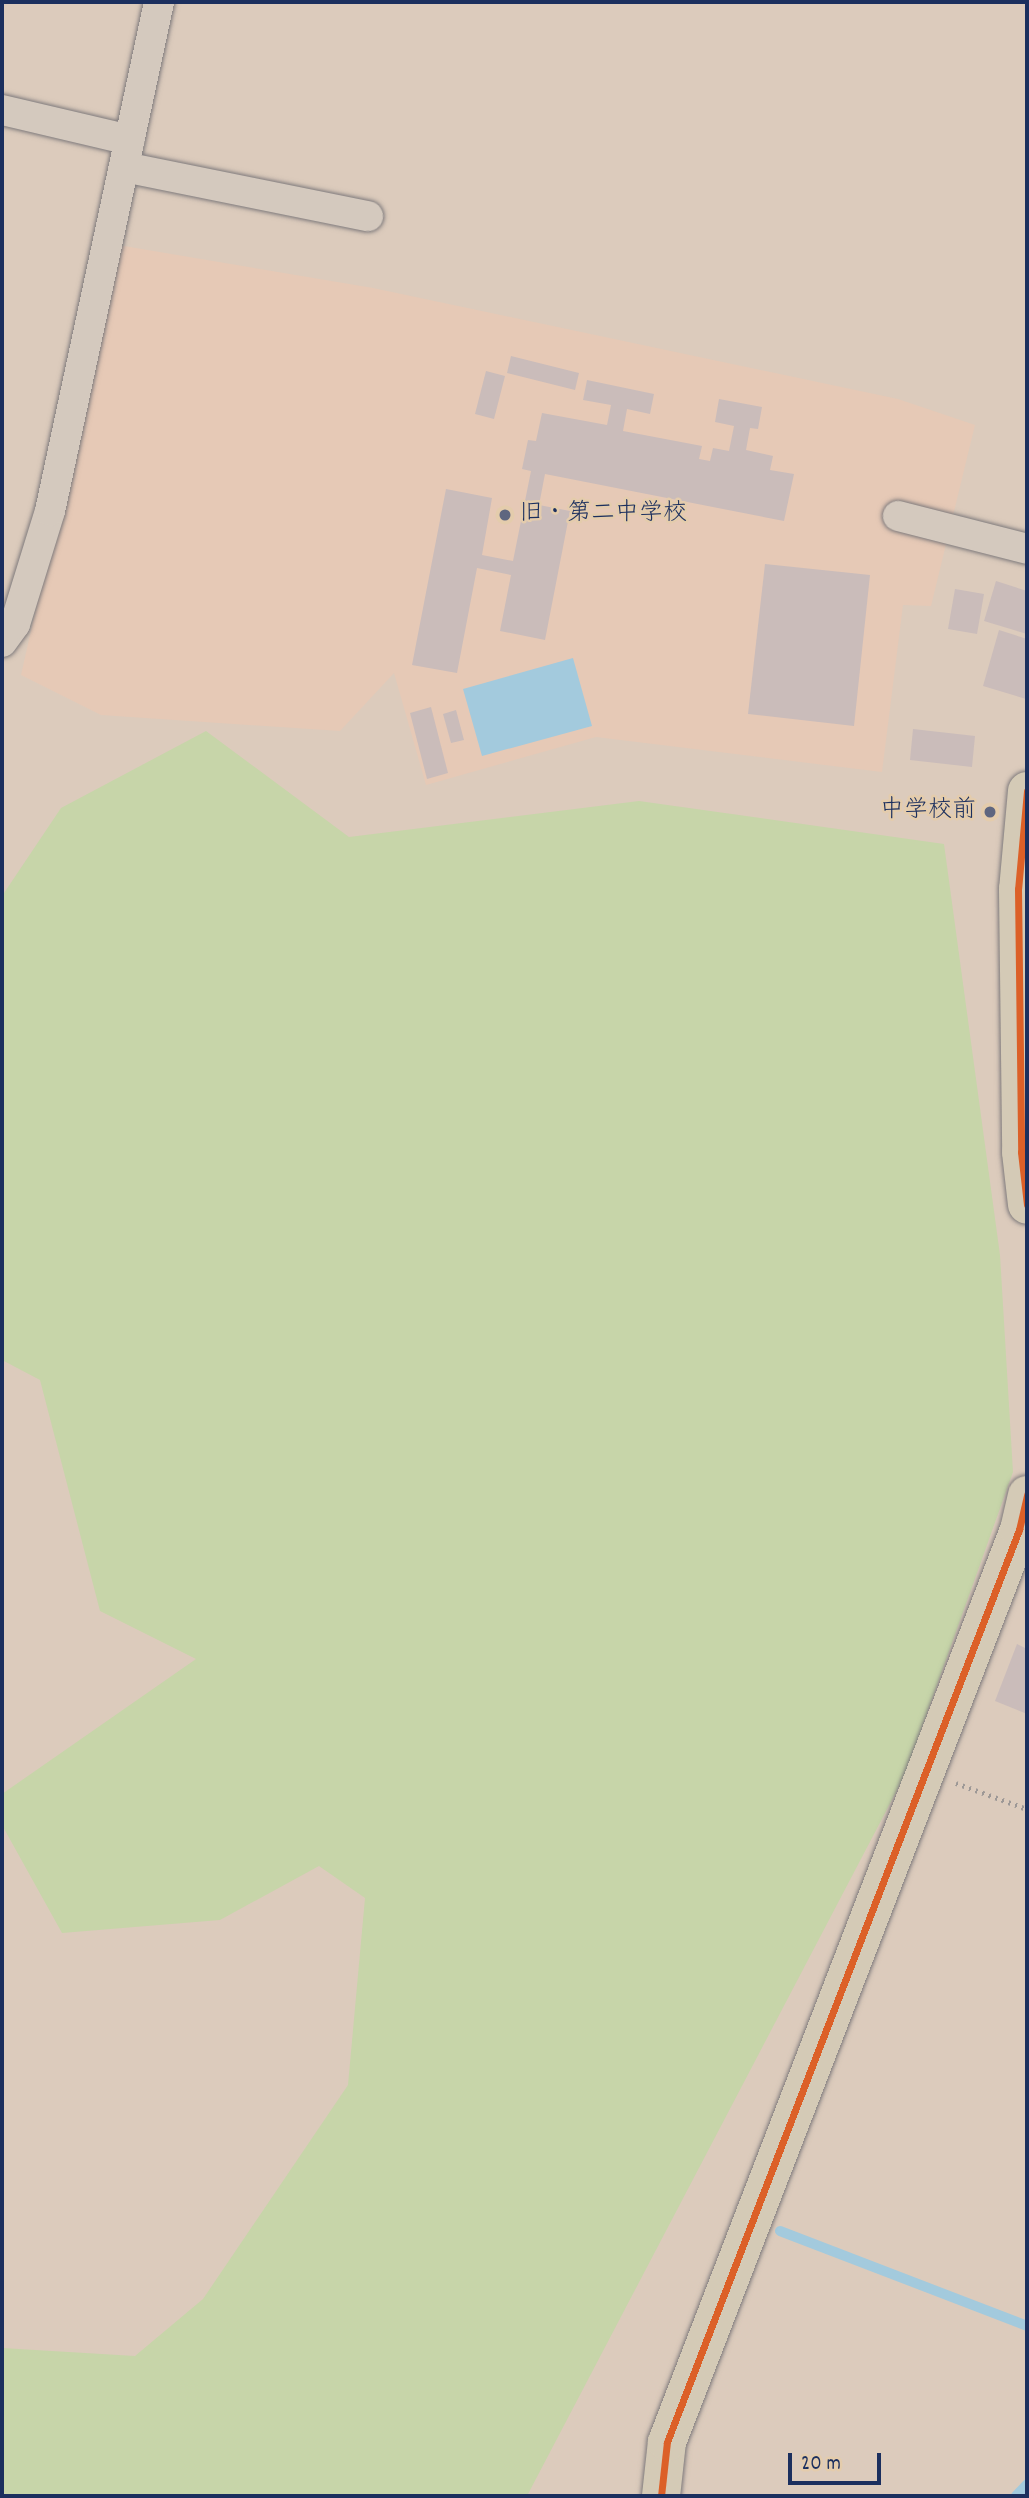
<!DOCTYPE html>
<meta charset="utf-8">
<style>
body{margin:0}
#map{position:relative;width:1029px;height:2498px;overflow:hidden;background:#dccbbc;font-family:Dekko,"Klee One",sans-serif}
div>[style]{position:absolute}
.built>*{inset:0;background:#e6c9b6}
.green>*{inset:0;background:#c7d5a9}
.water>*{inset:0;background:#a3cadd}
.stream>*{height:10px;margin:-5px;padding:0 5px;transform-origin:5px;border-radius:5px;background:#a3cadd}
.building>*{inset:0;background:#cabcba}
.path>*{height:4.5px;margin-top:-2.25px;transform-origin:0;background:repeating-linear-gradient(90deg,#9d9896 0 2px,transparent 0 7px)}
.roads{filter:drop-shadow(0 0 2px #7e7a7c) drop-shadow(0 0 2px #7e7a7c)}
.minor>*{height:30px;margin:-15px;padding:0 15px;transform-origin:15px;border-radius:15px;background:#d4c9be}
.major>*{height:38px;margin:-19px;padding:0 19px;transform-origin:19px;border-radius:19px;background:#d4cab6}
.bus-1>*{height:7px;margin:-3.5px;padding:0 3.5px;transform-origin:3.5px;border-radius:3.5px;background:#dc6028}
.dots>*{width:19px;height:19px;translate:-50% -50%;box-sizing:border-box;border:4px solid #e4ccac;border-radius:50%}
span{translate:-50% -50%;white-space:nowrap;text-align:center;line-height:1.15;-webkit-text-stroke:5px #e4ccac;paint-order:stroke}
.poi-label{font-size:24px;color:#1b2f5e}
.left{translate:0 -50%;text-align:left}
.right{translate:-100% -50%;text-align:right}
.frame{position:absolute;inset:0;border:4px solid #1b2f5e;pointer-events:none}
.scale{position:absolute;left:788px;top:2453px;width:93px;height:32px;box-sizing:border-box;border:4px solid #1b2f5e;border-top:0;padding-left:9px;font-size:21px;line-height:24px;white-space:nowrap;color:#1b2f5e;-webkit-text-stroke:5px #e4ccac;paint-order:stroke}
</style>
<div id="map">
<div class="built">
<div style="clip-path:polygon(118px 245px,373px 288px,898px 399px,975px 425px,931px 606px,903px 605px,882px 772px,596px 737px,426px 785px,394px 673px,340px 731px,101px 715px,21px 675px)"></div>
</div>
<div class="green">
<div style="clip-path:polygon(206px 731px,349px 837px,639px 801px,944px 844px,1000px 1255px,1013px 1472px,905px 1775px,527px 2496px,2px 2496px,2px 2348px,135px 2356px,203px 2299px,348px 2085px,365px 1898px,319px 1866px,220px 1920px,62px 1933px,2px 1825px,2px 1794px,196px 1659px,100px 1611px,40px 1380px,2px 1360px,2px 896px,61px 808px)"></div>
</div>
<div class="water">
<div style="clip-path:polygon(573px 658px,592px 726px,482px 756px,463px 689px)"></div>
</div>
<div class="stream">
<div style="left:780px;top:2231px;width:265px;rotate:21deg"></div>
<div style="left:1016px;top:2496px;width:16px;rotate:-47deg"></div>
</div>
<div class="building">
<div style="clip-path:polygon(511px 356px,579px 373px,575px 390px,507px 373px)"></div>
<div style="clip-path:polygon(486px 371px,505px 376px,494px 419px,475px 414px)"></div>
<div style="clip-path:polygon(587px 380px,654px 394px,650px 414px,627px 409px,623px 431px,702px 446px,699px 459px,710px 461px,713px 448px,729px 451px,734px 426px,715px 422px,719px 399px,762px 407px,758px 429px,750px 428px,746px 450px,773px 456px,770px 470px,794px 474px,784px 521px,545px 474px,539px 505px,570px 511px,545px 640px,500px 631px,511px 575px,477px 568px,457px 673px,412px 665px,446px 489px,492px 498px,482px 555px,513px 561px,531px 471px,522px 469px,528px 440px,536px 441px,542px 413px,607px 425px,611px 405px,583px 400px)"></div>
<div style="clip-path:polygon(765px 564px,870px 575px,854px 726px,748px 714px)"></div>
<div style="clip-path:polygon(996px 581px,1027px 591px,1027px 634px,984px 621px)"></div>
<div style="clip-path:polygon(955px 589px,984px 594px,977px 634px,948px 629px)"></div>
<div style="clip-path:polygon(999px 630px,1027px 639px,1026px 699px,983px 686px)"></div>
<div style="clip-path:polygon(431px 707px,448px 773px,427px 779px,410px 713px)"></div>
<div style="clip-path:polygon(456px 710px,464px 740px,451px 743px,443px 714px)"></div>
<div style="clip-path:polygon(913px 729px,975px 736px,972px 767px,910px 760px)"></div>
<div style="clip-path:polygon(1017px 1644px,1027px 1649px,1027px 1714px,995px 1701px)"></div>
</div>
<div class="path">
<div style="left:956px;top:1783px;width:76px;rotate:20.1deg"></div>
</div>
<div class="roads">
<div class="minor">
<div style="left:2px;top:110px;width:131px;rotate:13.2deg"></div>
<div style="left:124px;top:167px;width:249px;rotate:11.4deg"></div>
<div style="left:898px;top:516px;width:133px;rotate:14.3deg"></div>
<div style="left:2px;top:642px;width:22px;rotate:-54deg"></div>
<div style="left:15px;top:624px;width:118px;rotate:-72.8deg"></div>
<div style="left:50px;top:511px;width:521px;rotate:-77.91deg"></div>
</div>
<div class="major">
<div style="left:1027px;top:791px;width:98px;rotate:95.2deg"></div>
<div style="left:1018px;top:889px;width:263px;rotate:89.3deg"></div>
<div style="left:1021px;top:1152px;width:53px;rotate:83.5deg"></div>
<div style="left:661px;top:2496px;width:54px;rotate:-83.7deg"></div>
<div style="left:667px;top:2442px;width:978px;rotate:-68.9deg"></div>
<div style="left:1019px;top:1530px;width:36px;rotate:-77deg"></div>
</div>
</div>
<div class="bus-1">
<div style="left:1027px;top:791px;width:98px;rotate:95.2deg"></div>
<div style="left:1018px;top:889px;width:263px;rotate:89.3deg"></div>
<div style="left:1021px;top:1152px;width:53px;rotate:83.5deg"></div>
<div style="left:661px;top:2496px;width:54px;rotate:-83.7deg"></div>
<div style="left:667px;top:2442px;width:978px;rotate:-68.9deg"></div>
<div style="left:1019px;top:1530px;width:36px;rotate:-77deg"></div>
</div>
<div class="dots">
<div style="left:505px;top:515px;background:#5f667f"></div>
<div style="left:990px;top:812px;background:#5f667f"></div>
</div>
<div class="poi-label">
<span class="left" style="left:519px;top:515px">旧・第二中学校</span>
<span class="right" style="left:976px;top:812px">中学校前</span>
</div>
<div class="frame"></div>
<div class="scale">20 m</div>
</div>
